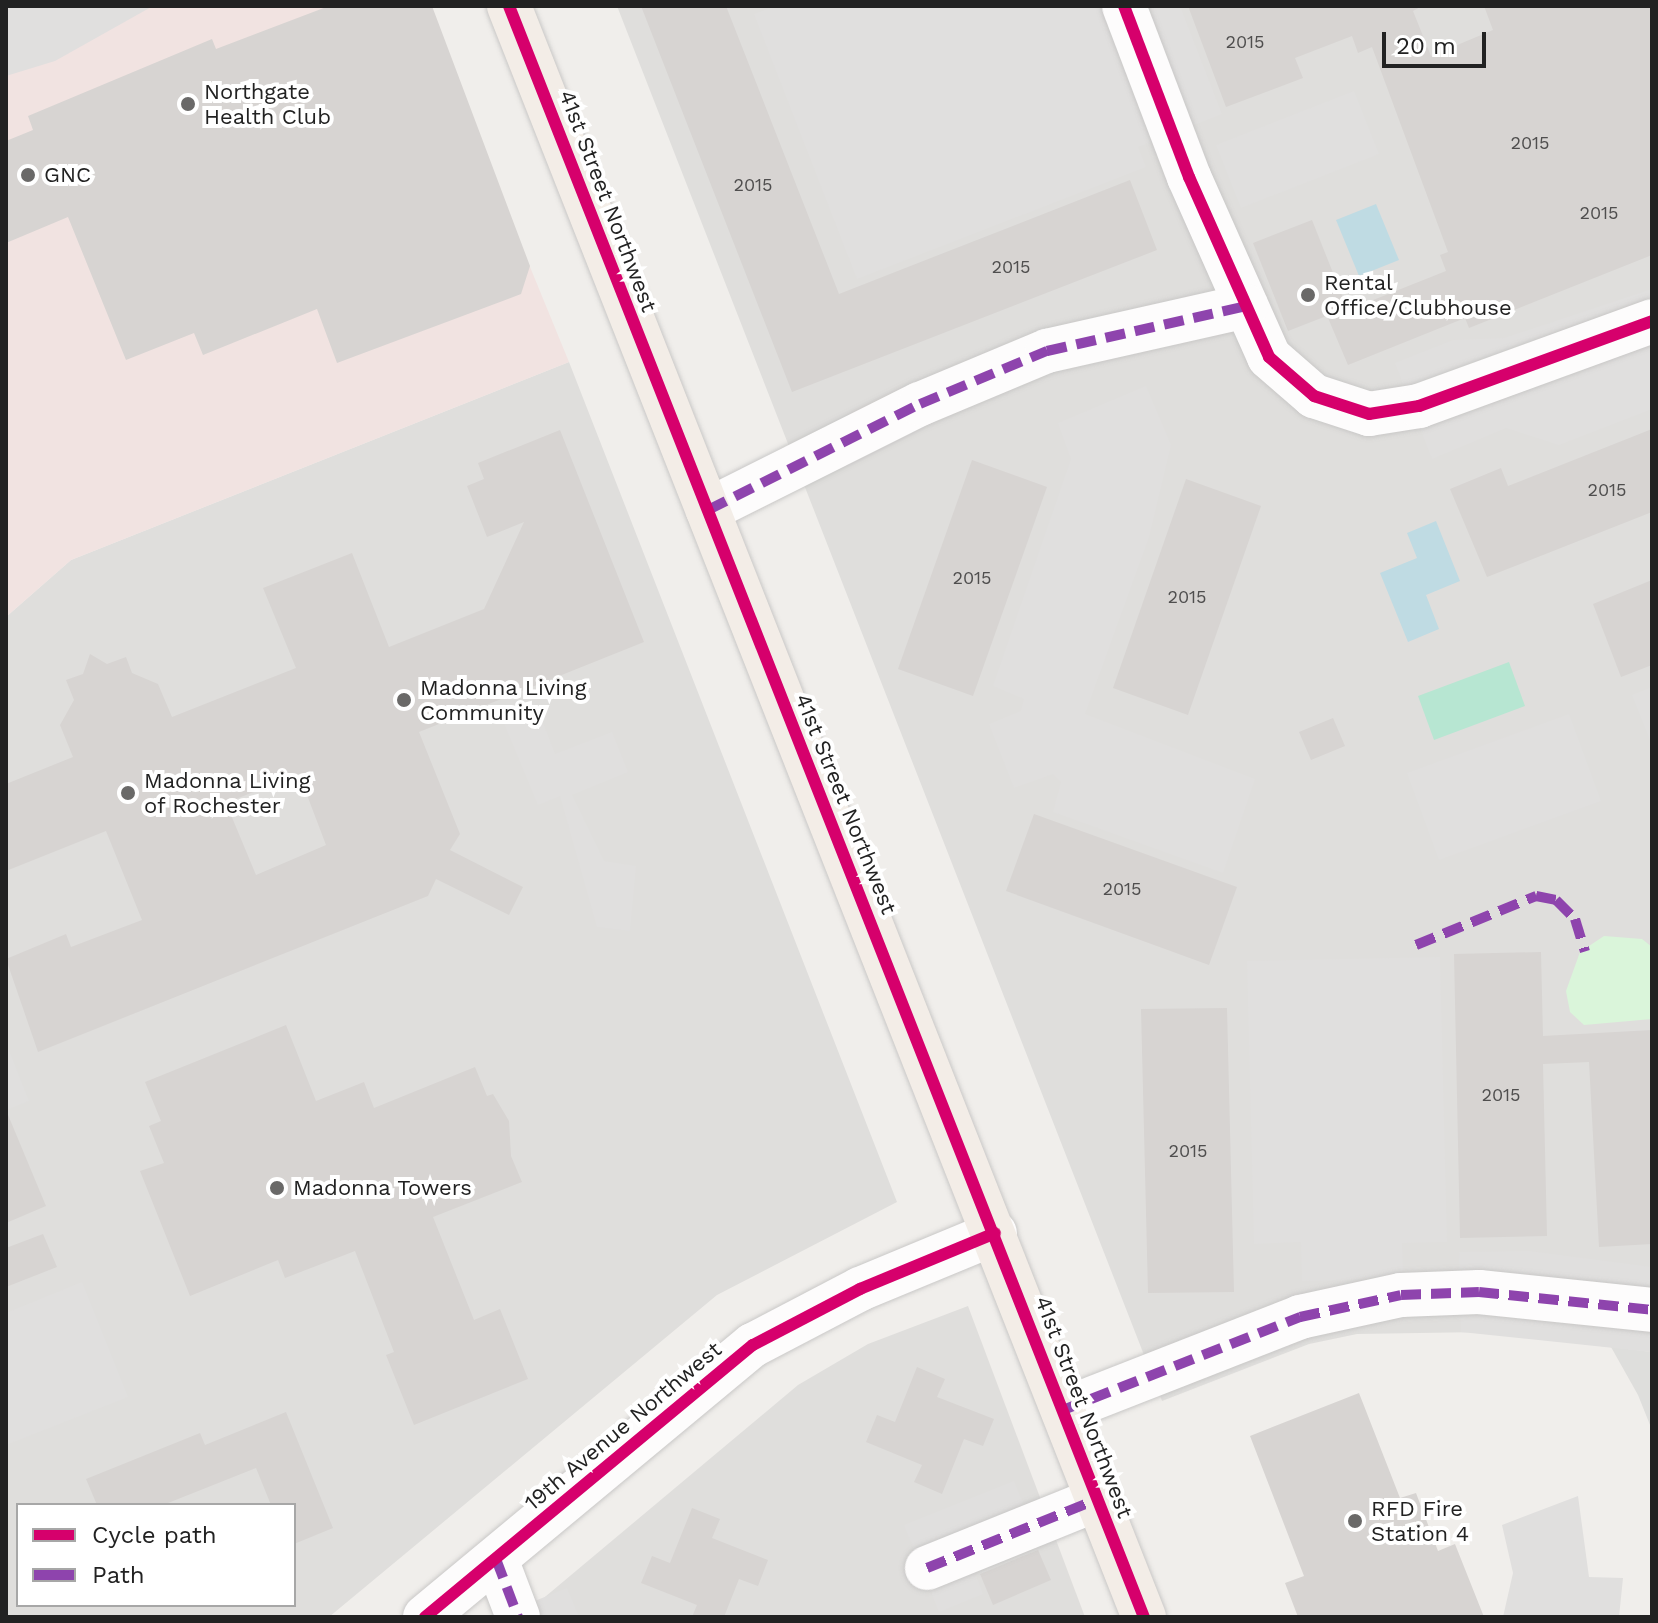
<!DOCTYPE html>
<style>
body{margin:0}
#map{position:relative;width:1658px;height:1623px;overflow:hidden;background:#f0eeeb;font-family:"Work Sans",sans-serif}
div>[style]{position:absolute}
.residential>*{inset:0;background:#dfdedc}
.commercial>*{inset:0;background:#f1e3e1}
.religious>*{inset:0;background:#dededc}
.park>*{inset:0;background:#daf5da}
.pitch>*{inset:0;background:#b7e6d2}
.parking>*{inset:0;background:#e0dfde}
.water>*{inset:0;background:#bfdbe3}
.building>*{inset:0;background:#d7d4d2}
.roads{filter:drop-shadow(0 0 2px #c9c8c7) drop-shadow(0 0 2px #c9c8c7)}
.minor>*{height:44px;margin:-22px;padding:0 22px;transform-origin:22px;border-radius:22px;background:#fdfcfc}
.major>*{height:44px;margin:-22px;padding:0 22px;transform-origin:22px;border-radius:22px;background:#f3ede7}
.quiet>*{height:10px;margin-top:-5px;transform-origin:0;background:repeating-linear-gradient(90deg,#8e44ad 0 20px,transparent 0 30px)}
.cycleway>*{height:12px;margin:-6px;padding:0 6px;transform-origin:6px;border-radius:6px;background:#d6006c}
.dots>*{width:22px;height:22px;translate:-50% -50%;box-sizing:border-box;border:4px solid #fff;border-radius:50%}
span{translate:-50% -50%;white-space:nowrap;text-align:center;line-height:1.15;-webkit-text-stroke:8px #fff;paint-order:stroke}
.number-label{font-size:18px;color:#4f4e4e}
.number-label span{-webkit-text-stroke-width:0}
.poi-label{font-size:22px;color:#222}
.left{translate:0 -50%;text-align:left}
.street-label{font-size:22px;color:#222}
.frame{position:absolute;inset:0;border:8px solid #222;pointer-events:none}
.legend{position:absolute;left:16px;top:1503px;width:280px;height:104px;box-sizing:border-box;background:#fff;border:2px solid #a7a7a7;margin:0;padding:10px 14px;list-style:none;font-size:24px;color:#222}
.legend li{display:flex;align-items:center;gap:16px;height:40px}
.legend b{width:40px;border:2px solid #a7a7a7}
.scale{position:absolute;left:1382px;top:32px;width:104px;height:36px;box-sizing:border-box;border:4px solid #222;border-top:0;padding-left:10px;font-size:24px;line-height:28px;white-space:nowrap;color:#222;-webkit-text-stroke:6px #fff;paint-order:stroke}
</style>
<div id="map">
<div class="residential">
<div style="clip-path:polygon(617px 6px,1652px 6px,1652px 1352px,1482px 1332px,1357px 1334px,1309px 1344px,1162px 1401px)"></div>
<div style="clip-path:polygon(evenodd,569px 362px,897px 1202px,717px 1295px,329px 1617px,6px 1617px,6px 617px,71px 560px,569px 362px,18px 1505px,294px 1505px,294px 1605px,18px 1605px,18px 1505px)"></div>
<div style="clip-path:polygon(968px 1306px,1085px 1617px,521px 1617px,798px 1385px,868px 1344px)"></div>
</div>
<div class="commercial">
<div style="clip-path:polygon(6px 6px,423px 6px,569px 362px,71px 560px,6px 617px)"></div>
</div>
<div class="religious">
<div style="clip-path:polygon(1611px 1347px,1652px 1352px,1652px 1430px,1638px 1395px)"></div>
</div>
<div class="park">
<div style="clip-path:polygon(1604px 936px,1642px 939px,1652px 947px,1652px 1019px,1584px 1025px,1570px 1012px,1566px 991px,1580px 952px)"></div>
</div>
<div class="pitch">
<div style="clip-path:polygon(1509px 662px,1525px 706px,1434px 740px,1418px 696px)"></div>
</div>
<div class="parking">
<div style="clip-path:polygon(6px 6px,153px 6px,55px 61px,6px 76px)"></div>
<div style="clip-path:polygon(775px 6px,1180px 6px,1222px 114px,1138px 147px,1146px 167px,857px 279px,754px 14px)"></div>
<div style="clip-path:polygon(1354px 91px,1379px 154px,1241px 208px,1216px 145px)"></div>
<div style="clip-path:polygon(1652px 289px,1652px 409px,1559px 445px,1506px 428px,1432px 459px,1395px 363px,1453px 340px,1504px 338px)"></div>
<div style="clip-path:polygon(1146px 386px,1171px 445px,1149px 537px,1085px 714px,1255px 779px,1223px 873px,1053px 812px,1061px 782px,1053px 774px,1014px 788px,989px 724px,1021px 711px,1024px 699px,993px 686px,1071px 459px,1058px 423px)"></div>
<div style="clip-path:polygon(1652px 687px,1652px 745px,1632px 695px)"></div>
<div style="clip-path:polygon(535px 702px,555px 754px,612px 732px,628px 772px,572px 795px,604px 861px,636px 866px,630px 931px,597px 927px,560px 796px,538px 805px,501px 716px)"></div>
<div style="clip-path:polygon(1569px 714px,1601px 801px,1439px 860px,1407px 773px)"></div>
<div style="clip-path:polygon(1440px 957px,1447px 1242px,1402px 1243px,1403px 1279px,1302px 1281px,1301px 1242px,1254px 1244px,1247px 961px)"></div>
<div style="clip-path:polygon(6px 1043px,29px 1101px,6px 1110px)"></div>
<div style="clip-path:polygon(1529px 1251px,1652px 1267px,1652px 1352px,1461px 1332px,1459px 1252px)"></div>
<div style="clip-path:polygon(82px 1282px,128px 1397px,6px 1445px,6px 1313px)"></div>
<div style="clip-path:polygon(1014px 1481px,1032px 1526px,967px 1552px,983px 1594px,939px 1612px,904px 1525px)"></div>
<div style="clip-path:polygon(1578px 1496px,1589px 1577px,1623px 1578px,1619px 1617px,1503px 1617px,1513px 1573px,1502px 1525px)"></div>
<div style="clip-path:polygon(567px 1588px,579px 1617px,518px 1617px,515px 1609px)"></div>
</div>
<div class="water">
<div style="clip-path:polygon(1376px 204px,1399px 260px,1359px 276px,1336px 220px)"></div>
<div style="clip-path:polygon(1436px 521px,1460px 581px,1426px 595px,1439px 629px,1408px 642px,1380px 573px,1417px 558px,1407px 533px)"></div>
</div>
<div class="building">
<div style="clip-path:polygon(329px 6px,432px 6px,530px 266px,521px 294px,337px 363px,317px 309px,203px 355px,194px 333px,126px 360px,68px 217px,6px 243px,6px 141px,33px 130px,28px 116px,212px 39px,216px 49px)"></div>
<div style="clip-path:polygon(641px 6px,726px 6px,839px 294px,1130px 180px,1157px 250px,792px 392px)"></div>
<div style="clip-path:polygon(1188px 6px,1422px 6px,1413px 11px,1431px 56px,1493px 30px,1484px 6px,1652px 6px,1652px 255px,1469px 328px,1465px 318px,1348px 365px,1328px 318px,1446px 271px,1440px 255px,1448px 252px,1372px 47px,1358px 53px,1352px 36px,1295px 58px,1303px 78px,1226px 107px)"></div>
<div style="clip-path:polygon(1312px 220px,1347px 308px,1288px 331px,1253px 243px)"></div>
<div style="clip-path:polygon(1652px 429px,1652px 512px,1487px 577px,1450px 489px,1501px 468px,1508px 486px)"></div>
<div style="clip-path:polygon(evenodd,560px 430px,644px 642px,419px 732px,460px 834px,450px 850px,523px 887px,509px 915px,436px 879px,428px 896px,38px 1052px,6px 959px,66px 934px,71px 947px,142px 920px,106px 831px,6px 871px,6px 784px,73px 757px,60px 725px,74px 700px,66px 680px,83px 674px,90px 654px,107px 664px,126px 657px,132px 673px,158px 684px,172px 717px,296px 668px,263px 588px,352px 553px,389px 647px,484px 609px,524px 522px,487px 537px,467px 486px,484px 479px,478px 463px,560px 430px,299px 774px,326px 845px,256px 875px,226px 803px,299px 774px)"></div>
<div style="clip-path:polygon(972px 460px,1047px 487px,973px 696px,898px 669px)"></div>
<div style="clip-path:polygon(1186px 479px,1261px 506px,1188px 715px,1113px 688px)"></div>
<div style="clip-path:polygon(1652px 580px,1652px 665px,1621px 677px,1593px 604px)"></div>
<div style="clip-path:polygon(1333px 718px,1345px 746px,1311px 760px,1299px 732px)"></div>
<div style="clip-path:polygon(1034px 814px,1237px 887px,1209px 965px,1006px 891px)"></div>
<div style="clip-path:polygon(1541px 952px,1543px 1036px,1652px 1030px,1652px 1244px,1599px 1247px,1589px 1062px,1543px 1064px,1547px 1236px,1460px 1238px,1454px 954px)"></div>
<div style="clip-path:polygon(1227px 1008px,1234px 1292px,1148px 1293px,1141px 1009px)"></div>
<div style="clip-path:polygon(286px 1025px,316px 1101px,364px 1082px,374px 1108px,475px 1067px,487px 1096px,493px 1094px,509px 1121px,511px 1156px,522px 1182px,433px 1217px,474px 1320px,500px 1309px,528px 1379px,414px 1425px,386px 1355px,394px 1352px,355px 1251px,285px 1278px,278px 1260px,190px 1296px,140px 1171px,164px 1163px,149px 1126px,161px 1121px,145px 1082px)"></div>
<div style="clip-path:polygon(6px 1110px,46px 1206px,6px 1223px)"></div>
<div style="clip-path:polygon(43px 1234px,57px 1267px,6px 1287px,6px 1248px)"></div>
<div style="clip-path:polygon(917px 1367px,945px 1379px,937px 1397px,994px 1419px,983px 1446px,964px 1439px,942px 1494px,914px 1482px,922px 1465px,866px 1442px,877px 1415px,895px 1422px)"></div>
<div style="clip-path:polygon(1359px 1393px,1400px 1498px,1416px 1493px,1438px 1551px,1455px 1544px,1484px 1617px,1298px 1617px,1285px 1583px,1304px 1576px,1250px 1436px)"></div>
<div style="clip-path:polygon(286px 1412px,333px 1528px,294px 1544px,294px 1505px,271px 1505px,256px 1468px,163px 1505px,97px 1505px,86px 1479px,200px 1433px,205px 1445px)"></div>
<div style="clip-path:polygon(692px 1508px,720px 1519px,712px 1538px,768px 1560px,758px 1586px,739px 1579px,724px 1617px,692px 1617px,697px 1605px,641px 1583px,652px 1556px,670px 1563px)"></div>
<div style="clip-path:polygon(1038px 1550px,1051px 1580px,993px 1605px,980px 1574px)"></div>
</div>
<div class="roads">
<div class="minor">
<div style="left:1124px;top:6px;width:183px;rotate:69.2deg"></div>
<div style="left:1189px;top:177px;width:197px;rotate:66deg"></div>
<div style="left:1269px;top:357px;width:60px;rotate:40.9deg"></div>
<div style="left:1314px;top:396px;width:58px;rotate:18.1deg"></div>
<div style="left:1369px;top:414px;width:51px;rotate:-9.1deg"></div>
<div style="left:1419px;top:406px;width:248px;rotate:-20deg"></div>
<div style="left:708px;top:510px;width:237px;rotate:-26.6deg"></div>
<div style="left:920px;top:404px;width:138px;rotate:-22.7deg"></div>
<div style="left:1047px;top:351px;width:204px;rotate:-12.7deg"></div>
<div style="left:1063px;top:1410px;width:255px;rotate:-21.4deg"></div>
<div style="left:1300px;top:1317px;width:103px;rotate:-12.3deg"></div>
<div style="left:1401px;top:1295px;width:78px;rotate:-2.2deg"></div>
<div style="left:1479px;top:1292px;width:174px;rotate:5.9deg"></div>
<div style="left:496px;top:1559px;width:62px;rotate:69.2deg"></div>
<div style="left:927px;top:1568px;width:184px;rotate:-22deg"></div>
<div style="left:425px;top:1617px;width:426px;rotate:-39.7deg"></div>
<div style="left:753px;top:1345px;width:121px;rotate:-27.6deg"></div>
<div style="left:860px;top:1289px;width:146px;rotate:-22.5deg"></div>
</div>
<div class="major">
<div style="left:509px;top:6px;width:1732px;rotate:68.49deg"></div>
</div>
</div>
<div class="quiet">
<div style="left:708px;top:510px;width:237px;rotate:-26.6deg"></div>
<div style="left:920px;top:404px;width:138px;rotate:-22.7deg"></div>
<div style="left:1047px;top:351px;width:204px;rotate:-12.7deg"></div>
<div style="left:1416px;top:945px;width:130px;rotate:-22.2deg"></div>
<div style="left:1536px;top:896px;width:20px;rotate:11deg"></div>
<div style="left:1556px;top:900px;width:27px;rotate:45deg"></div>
<div style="left:1575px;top:919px;width:34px;rotate:73deg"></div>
<div style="left:1063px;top:1410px;width:255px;rotate:-21.4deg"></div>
<div style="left:1300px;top:1317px;width:103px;rotate:-12.3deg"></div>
<div style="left:1401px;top:1295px;width:78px;rotate:-2.2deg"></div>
<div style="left:1479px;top:1292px;width:174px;rotate:5.9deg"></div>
<div style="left:496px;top:1559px;width:62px;rotate:69.2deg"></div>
<div style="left:927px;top:1568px;width:184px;rotate:-22deg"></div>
</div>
<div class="cycleway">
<div style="left:509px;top:6px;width:1732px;rotate:68.49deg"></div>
<div style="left:1124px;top:6px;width:183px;rotate:69.2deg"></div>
<div style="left:1189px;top:177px;width:197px;rotate:66deg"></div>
<div style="left:1269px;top:357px;width:60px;rotate:40.9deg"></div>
<div style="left:1314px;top:396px;width:58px;rotate:18.1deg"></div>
<div style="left:1369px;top:414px;width:51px;rotate:-9.1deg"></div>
<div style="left:1419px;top:406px;width:248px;rotate:-20deg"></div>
<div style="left:425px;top:1617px;width:426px;rotate:-39.7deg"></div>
<div style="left:753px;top:1345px;width:121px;rotate:-27.6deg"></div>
<div style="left:860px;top:1289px;width:146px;rotate:-22.5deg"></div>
</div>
<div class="dots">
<div style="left:188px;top:104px;background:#6a6968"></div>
<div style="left:28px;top:175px;background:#6a6968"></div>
<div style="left:1308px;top:295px;background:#6a6968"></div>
<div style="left:404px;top:700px;background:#6a6968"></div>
<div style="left:128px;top:793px;background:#6a6968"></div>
<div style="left:277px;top:1188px;background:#6a6968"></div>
<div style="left:1355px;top:1521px;background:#6a6968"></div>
</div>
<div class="number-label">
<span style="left:1245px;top:42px">2015</span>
<span style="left:1530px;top:143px">2015</span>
<span style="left:753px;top:185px">2015</span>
<span style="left:1599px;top:213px">2015</span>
<span style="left:1011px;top:267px">2015</span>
<span style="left:1607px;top:490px">2015</span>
<span style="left:972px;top:578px">2015</span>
<span style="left:1187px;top:597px">2015</span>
<span style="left:1122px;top:889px">2015</span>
<span style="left:1501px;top:1095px">2015</span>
<span style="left:1188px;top:1151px">2015</span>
</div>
<div class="poi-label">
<span class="left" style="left:204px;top:104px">Northgate<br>Health Club</span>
<span class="left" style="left:44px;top:175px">GNC</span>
<span class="left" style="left:1324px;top:295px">Rental<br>Office/Clubhouse</span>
<span class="left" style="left:420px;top:700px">Madonna Living<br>Community</span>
<span class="left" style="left:144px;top:793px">Madonna Living<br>of Rochester</span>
<span class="left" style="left:293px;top:1188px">Madonna Towers</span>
<span class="left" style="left:1371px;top:1521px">RFD Fire<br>Station 4</span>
</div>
<div class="street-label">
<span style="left:608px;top:201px;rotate:69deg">41st Street Northwest</span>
<span style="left:846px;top:804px;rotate:68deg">41st Street Northwest</span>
<span style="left:1084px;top:1407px;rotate:69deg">41st Street Northwest</span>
<span style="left:623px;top:1426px;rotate:-40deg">19th Avenue Northwest</span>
</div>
<div class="frame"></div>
<ul class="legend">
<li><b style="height:10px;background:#d6006c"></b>Cycle path</li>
<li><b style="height:10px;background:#8e44ad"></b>Path</li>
</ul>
<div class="scale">20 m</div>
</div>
